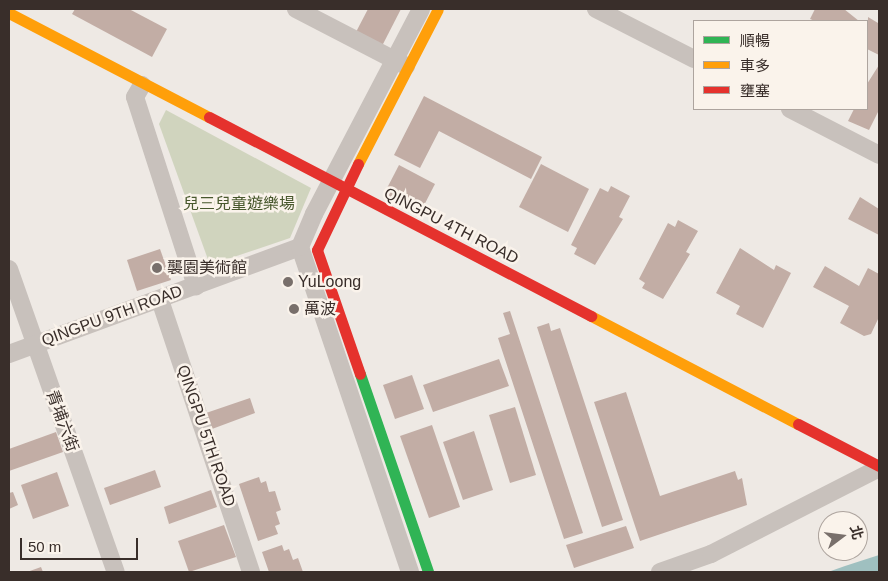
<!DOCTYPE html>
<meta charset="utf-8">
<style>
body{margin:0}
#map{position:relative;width:888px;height:581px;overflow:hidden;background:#eee9e4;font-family:Arial,"Noto Sans TC",sans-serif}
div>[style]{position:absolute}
.green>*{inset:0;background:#d0d4be}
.water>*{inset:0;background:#9fc0c0}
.building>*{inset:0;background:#c2ada5}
.street>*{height:18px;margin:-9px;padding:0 9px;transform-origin:9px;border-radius:9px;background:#c8c1bc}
.fast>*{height:11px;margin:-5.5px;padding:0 5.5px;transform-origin:5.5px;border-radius:5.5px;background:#30b455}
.slow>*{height:11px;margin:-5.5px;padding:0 5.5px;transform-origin:5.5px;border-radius:5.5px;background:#ff9f0a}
.jam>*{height:11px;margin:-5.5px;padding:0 5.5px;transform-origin:5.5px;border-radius:5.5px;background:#e5322d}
.dots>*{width:14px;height:14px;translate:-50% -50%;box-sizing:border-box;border:2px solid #faf3eb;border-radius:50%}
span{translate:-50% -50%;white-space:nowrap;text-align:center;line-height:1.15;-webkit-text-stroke:5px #faf3eb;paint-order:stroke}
.park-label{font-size:16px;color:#48582d}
.street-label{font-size:16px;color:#392e2a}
.poi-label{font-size:16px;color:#392e2a}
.left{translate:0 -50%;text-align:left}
.frame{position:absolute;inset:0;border:10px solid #392e2a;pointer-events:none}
.legend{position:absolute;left:693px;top:20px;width:175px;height:90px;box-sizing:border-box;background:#faf3eb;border:1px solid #ada49e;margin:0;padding:6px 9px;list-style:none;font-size:15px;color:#392e2a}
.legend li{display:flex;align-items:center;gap:10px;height:25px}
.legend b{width:25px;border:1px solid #ada49e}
.north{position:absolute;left:818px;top:511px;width:50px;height:50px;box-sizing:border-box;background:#faf3eb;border:1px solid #ada49e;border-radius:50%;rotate:75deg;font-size:14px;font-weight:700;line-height:20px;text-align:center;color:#392e2a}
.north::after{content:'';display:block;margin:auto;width:18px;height:22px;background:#786f6b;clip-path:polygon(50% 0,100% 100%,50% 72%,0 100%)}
.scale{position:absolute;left:20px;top:538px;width:118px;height:22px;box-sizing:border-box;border:2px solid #392e2a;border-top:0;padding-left:6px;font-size:15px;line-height:18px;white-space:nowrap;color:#392e2a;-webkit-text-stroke:4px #faf3eb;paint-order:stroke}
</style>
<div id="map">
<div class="green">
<div style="clip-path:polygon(166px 110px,311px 188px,290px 238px,210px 265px,159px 124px)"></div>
</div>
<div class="water">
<div style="clip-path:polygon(879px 555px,879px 572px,828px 572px,845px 566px)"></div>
</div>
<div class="building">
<div style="clip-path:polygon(75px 9px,129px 9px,167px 29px,152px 57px,72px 14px)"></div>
<div style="clip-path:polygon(368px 9px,401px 9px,382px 46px,356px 32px)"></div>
<div style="clip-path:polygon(815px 9px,844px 9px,859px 21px,815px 21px,810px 19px)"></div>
<div style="clip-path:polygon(868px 17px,878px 23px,879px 55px,867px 49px)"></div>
<div style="clip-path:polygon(879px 65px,879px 110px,869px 130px,848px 121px,854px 109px,867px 109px,867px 84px)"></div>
<div style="clip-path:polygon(424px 96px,542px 157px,531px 179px,439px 131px,420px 168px,394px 155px)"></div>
<div style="clip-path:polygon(541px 164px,589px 189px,568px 232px,519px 207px)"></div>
<div style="clip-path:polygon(399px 165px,435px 184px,420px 213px,384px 194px)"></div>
<div style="clip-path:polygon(611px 186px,630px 196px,619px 217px,623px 219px,595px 265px,574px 254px,577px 248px,571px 245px,600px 188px,608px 192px)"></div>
<div style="clip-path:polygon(860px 197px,879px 209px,879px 235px,848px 219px)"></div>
<div style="clip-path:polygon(678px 220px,698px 231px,686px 252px,690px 254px,663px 299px,642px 288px,645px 283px,639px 279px,668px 223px,675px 227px)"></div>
<div style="clip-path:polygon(740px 248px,774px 270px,776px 265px,791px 273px,763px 328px,736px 314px,740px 306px,716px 293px)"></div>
<div style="clip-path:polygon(160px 249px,171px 280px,137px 291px,127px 260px)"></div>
<div style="clip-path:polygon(825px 266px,859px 286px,868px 268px,879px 274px,879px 317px,871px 334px,864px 336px,840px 323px,849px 306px,813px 287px)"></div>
<div style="clip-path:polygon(510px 311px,583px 533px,564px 539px,498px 338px,510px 334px,503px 313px)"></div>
<div style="clip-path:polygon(549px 323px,551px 331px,560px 328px,623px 520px,602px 527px,537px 327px)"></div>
<div style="clip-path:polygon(499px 359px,509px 386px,433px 412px,423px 385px)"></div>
<div style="clip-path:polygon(412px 375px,424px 409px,395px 419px,383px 385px)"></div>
<div style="clip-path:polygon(626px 392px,660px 496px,735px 471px,738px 480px,742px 478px,747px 505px,640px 541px,594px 402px)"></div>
<div style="clip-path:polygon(250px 398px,255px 413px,212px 429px,206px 413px)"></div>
<div style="clip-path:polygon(515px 407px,536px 475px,510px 483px,489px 415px)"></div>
<div style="clip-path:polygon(432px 425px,460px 507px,429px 518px,400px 436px)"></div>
<div style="clip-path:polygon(474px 431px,493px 490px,463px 500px,443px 442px)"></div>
<div style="clip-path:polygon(56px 432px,63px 452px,9px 471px,9px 449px)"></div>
<div style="clip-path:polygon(155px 470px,161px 487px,110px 505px,104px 488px)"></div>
<div style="clip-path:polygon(57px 472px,69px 506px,33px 519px,21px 485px)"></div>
<div style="clip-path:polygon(259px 477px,261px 483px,266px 481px,269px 492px,275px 491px,281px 510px,276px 512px,280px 524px,275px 526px,278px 534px,258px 541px,239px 484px)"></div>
<div style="clip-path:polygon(211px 490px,217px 507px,169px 524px,164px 507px)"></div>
<div style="clip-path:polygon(13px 492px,18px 505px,9px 509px,9px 493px)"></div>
<div style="clip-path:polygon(224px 525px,236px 557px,189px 572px,178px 541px)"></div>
<div style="clip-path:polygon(626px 526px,634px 548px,574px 568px,566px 545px)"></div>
<div style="clip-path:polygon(282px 545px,284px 551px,289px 549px,293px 560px,298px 558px,303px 572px,269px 572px,262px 552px)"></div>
<div style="clip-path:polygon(41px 567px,43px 572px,27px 572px)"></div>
</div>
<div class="street">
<div style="left:296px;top:9px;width:124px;rotate:27.4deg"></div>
<div style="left:596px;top:9px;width:110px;rotate:27deg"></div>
<div style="left:142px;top:85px;width:14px;rotate:120deg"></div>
<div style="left:135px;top:97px;width:199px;rotate:72.1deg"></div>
<div style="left:790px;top:109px;width:100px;rotate:27.3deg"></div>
<div style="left:9px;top:269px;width:321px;rotate:70.6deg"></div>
<div style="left:160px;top:300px;width:287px;rotate:71.5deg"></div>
<div style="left:9px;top:354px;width:310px;rotate:-20.2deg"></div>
<div style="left:410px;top:572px;width:343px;rotate:-108.7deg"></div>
<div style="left:300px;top:247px;width:36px;rotate:-67deg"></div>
<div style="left:314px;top:214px;width:231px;rotate:-62.4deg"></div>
<div style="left:660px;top:572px;width:54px;rotate:-19.4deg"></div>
<div style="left:711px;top:554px;width:189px;rotate:-27.1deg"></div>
</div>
<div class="fast">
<div style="left:360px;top:374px;width:209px;rotate:71deg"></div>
</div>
<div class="slow">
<div style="left:9px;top:13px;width:225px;rotate:27.5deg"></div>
<div style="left:358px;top:164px;width:174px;rotate:-62.7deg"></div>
<div style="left:591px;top:316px;width:233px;rotate:27.6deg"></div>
</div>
<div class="jam">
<div style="left:209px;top:117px;width:431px;rotate:27.5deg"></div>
<div style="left:358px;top:164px;width:95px;rotate:115.5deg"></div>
<div style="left:317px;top:250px;width:131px;rotate:70.9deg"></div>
<div style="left:798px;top:424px;width:91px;rotate:27.4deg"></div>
</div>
<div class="dots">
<div style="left:157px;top:268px;background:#786f6b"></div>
<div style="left:288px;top:282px;background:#786f6b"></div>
<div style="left:294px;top:309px;background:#786f6b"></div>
</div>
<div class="park-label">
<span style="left:239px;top:204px">兒三兒童遊樂場</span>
</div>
<div class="street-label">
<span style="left:451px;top:226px;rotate:27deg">QINGPU 4TH ROAD</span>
<span style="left:112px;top:316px;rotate:-20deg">QINGPU 9TH ROAD</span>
<span style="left:62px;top:421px;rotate:70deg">青埔六街</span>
<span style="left:206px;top:436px;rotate:71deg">QINGPU 5TH ROAD</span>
</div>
<div class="poi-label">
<span class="left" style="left:167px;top:268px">襲園美術館</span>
<span class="left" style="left:298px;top:282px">YuLoong</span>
<span class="left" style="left:304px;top:309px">萬波</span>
</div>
<div class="frame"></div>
<ul class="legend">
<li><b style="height:6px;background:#30b455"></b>順暢</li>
<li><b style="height:6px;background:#ff9f0a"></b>車多</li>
<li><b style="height:6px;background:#e5322d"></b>壅塞</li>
</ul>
<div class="north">北</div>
<div class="scale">50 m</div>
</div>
